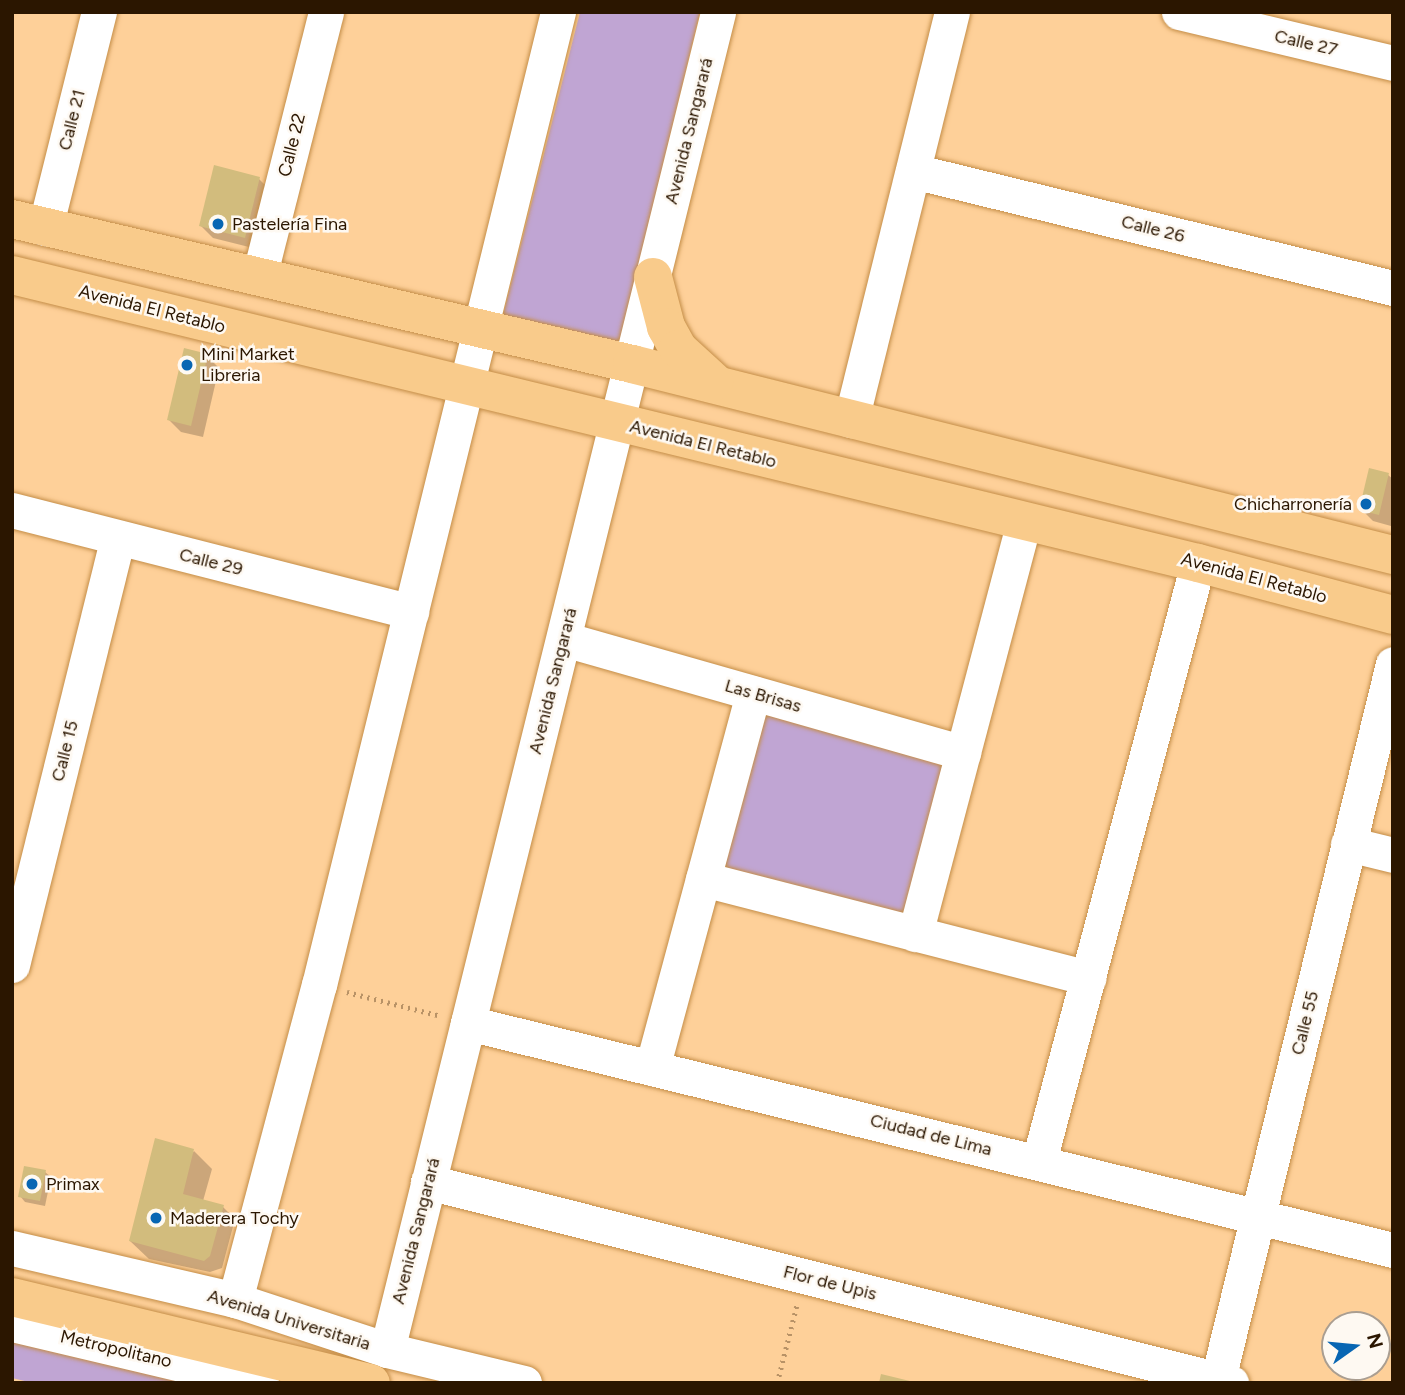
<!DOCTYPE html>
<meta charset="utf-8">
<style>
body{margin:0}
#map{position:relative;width:1405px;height:1395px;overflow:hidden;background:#fed099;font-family:Figtree,sans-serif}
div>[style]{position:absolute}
.green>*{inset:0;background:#c0a5d3}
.shadow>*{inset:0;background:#0003}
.building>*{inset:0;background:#d2bc7d}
.path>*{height:4.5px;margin-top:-2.25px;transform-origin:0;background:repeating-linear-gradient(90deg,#b89266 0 2px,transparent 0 7px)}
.roads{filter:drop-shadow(0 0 2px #c48d47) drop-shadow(0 0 2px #c48d47)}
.minor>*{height:35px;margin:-17.5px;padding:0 17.5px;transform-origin:17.5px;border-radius:17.5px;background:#fff}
.major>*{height:38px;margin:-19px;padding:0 19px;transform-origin:19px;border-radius:19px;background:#f9cb8b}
.dots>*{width:19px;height:19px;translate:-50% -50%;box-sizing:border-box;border:4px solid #fef9f2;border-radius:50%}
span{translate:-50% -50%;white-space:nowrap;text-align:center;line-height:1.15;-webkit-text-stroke:5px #fef9f2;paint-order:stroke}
.street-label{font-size:18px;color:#2b1600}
.poi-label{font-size:18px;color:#2b1600}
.left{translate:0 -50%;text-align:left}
.right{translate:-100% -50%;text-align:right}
.frame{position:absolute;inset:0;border:14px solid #2b1600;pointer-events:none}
.north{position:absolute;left:1321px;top:1311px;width:70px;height:70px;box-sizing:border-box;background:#fef9f2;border:2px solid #aa9e91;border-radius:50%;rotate:75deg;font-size:19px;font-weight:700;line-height:28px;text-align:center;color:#2b1600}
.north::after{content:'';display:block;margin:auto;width:24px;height:32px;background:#0866b3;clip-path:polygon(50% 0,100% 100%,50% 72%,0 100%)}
</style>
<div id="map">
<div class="green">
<div style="clip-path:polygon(580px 12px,700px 12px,619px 346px,502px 319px)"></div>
<div style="clip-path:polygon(764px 710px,947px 761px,903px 921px,721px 870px)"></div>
<div style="clip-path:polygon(12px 1336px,205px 1383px,33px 1383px,12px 1378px)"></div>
</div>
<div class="shadow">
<div style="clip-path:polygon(259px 179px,271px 191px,257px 249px,213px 238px,201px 226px)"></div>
<div style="clip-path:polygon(207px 356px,219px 368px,203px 437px,181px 432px,169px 420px)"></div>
<div style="clip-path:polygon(1388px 475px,1393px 479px,1391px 526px,1373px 521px,1361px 509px)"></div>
<div style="clip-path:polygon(194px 1151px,212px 1169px,203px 1201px,223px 1207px,235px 1219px,222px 1268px,210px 1272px,149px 1259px,130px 1241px)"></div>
<div style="clip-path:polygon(45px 1172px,51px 1177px,45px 1206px,25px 1202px,20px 1196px)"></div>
</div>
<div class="building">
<div style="clip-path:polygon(214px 165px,260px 177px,245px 238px,199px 226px)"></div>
<div style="clip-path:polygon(184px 348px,208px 354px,191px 426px,167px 420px)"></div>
<div style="clip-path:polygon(1369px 468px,1389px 473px,1379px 515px,1359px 510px)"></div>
<div style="clip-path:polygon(155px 1138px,194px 1149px,183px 1194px,224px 1205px,210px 1256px,204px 1261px,129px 1241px)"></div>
<div style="clip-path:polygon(24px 1166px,46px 1170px,40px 1201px,18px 1197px)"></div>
<div style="clip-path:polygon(881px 1374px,914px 1382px,914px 1383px,879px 1383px)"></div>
</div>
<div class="path">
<div style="left:347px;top:992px;width:97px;rotate:14.3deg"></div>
<div style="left:777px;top:1383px;width:81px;rotate:-75.8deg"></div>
</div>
<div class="roads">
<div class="minor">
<div style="left:1179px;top:12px;width:220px;rotate:13.4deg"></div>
<div style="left:913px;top:171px;width:494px;rotate:13.7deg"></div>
<div style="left:45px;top:228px;width:223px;rotate:-76deg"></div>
<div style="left:259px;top:277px;width:273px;rotate:-75.8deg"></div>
<div style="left:851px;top:420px;width:420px;rotate:-76.1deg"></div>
<div style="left:12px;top:510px;width:412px;rotate:14.3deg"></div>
<div style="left:564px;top:639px;width:415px;rotate:15.9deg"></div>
<div style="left:1348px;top:844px;width:46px;rotate:13.7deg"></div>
<div style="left:703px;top:879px;width:398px;rotate:14.4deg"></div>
<div style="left:915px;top:934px;width:426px;rotate:-75.2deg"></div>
<div style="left:12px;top:965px;width:440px;rotate:-76.1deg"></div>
<div style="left:468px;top:1023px;width:952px;rotate:13.79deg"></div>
<div style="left:652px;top:1068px;width:388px;rotate:-74.9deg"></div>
<div style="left:1039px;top:1161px;width:619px;rotate:-75.11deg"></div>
<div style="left:428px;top:1182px;width:828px;rotate:14.05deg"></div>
<div style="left:12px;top:1248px;width:229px;rotate:13.1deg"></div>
<div style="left:235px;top:1300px;width:160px;rotate:18.2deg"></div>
<div style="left:387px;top:1350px;width:141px;rotate:13.5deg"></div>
<div style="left:235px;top:1300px;width:326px;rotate:-75.1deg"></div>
<div style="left:319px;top:985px;width:1002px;rotate:-76.2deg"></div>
<div style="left:12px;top:1324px;width:256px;rotate:13.3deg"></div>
<div style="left:387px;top:1350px;width:1378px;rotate:-76.1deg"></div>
<div style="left:1217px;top:1383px;width:740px;rotate:-76.25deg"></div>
</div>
<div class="major">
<div style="left:12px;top:219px;width:637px;rotate:13.16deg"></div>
<div style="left:632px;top:364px;width:785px;rotate:14.09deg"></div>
<div style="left:12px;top:275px;width:1220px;rotate:13.65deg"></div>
<div style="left:1198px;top:563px;width:202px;rotate:14.9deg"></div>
<div style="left:653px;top:277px;width:52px;rotate:75.4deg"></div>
<div style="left:666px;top:327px;width:25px;rotate:61deg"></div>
<div style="left:678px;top:349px;width:49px;rotate:42.5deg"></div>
<div style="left:12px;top:1297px;width:369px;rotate:13.5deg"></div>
</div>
</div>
<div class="dots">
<div style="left:218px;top:224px;background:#0866b3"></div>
<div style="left:187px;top:365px;background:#0866b3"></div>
<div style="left:1366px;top:504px;background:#0866b3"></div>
<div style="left:32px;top:1184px;background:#0866b3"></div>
<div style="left:156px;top:1218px;background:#0866b3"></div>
</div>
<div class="street-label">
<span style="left:1306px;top:43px;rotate:13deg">Calle 27</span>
<span style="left:72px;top:120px;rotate:-76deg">Calle 21</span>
<span style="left:689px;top:131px;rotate:-76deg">Avenida Sangarará</span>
<span style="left:292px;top:145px;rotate:-76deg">Calle 22</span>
<span style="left:1153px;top:229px;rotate:14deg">Calle 26</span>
<span style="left:152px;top:309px;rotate:14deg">Avenida El Retablo</span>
<span style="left:703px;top:444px;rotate:14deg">Avenida El Retablo</span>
<span style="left:211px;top:562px;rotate:14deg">Calle 29</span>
<span style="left:1254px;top:578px;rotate:15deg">Avenida El Retablo</span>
<span style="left:553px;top:681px;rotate:-76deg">Avenida Sangarará</span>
<span style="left:763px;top:696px;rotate:16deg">Las Brisas</span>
<span style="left:65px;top:751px;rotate:-76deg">Calle 15</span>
<span style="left:1305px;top:1023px;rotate:-76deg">Calle 55</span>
<span style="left:931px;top:1135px;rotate:14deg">Ciudad de Lima</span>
<span style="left:416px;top:1231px;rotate:-76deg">Avenida Sangarará</span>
<span style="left:830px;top:1283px;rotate:14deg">Flor de Upis</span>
<span style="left:289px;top:1320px;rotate:17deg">Avenida Universitaria</span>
<span style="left:116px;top:1349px;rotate:13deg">Metropolitano</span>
</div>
<div class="poi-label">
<span class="left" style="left:232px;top:224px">Pastelería Fina</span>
<span class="left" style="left:201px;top:365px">Mini Market<br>Libreria</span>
<span class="right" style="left:1352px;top:504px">Chicharronería</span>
<span class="left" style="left:46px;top:1184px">Primax</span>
<span class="left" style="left:170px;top:1218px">Maderera Tochy</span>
</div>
<div class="frame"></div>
<div class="north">N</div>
</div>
